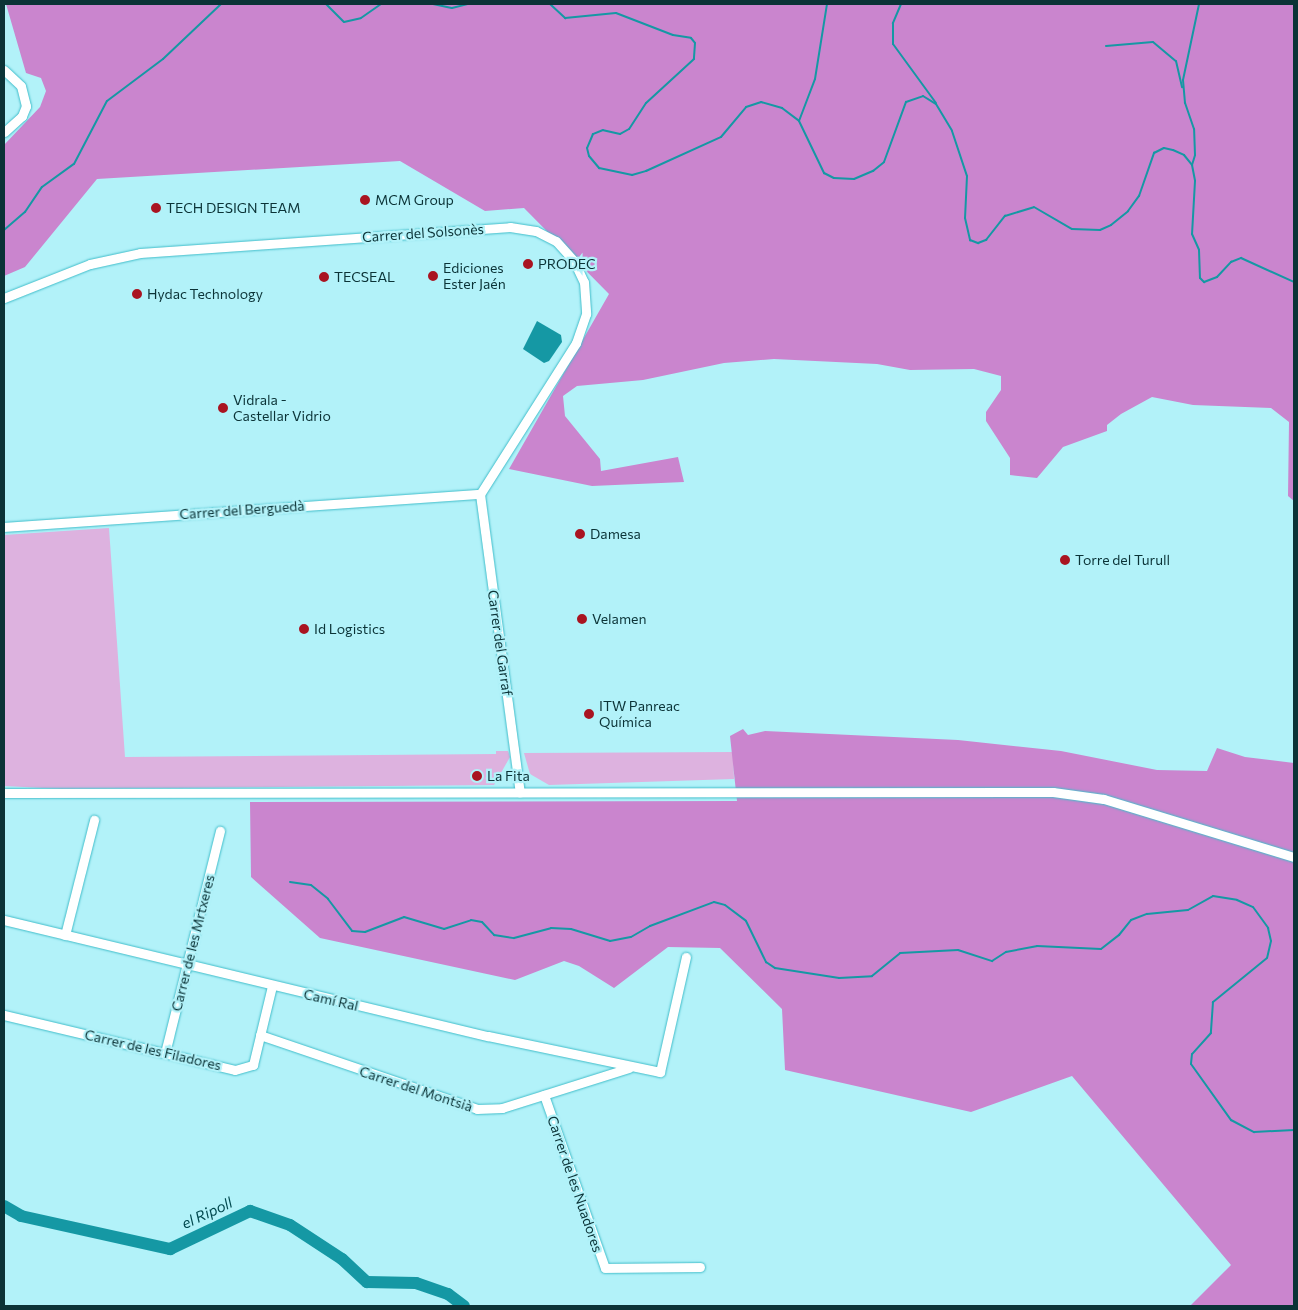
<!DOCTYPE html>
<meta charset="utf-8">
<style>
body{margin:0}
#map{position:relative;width:1298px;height:1310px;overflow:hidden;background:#b2f2f9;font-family:Commissioner,sans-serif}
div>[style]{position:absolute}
.green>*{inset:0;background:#ddb2df}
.forest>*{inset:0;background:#ca85ce}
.water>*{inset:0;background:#1598a4}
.stream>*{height:2px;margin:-1px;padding:0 1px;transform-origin:1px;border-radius:1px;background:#1598a4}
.river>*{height:12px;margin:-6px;padding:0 6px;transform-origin:6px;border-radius:6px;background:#1598a4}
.roads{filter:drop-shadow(0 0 1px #40bdca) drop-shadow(0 0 1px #40bdca)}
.minor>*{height:9px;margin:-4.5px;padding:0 4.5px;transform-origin:4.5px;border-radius:4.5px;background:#fff}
.dots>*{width:14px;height:14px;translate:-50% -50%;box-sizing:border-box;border:2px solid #b2f2f9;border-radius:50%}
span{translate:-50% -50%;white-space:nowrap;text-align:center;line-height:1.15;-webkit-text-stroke:4.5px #b2f2f9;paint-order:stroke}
.poi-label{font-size:14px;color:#0b3337}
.left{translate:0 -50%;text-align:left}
.street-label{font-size:14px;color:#0b3337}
.water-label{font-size:15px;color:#00484e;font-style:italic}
.frame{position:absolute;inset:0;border:5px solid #0b3337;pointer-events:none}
</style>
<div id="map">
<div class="green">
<div style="clip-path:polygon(109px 528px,125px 757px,496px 754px,496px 751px,508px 751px,510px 757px,494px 785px,63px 789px,4px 786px,4px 535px)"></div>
<div style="clip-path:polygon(733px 752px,734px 779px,549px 785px,530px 774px,524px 753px)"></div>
</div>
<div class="forest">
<div style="clip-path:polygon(6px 4px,1294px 4px,1294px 501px,1288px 496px,1289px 422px,1271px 408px,1193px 405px,1152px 397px,1121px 414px,1107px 425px,1107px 431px,1063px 447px,1037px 478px,1010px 475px,1010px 458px,986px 421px,986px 412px,1001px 390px,1001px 376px,974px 369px,910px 370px,877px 364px,774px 359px,724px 363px,643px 380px,577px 386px,563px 396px,565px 416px,600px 459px,601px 471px,678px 457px,684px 482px,592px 486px,509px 469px,609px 294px,524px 208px,485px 211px,400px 161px,97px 179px,25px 267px,4px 276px,4px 145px,40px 107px,46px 91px,41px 78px,26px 73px)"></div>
<div style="clip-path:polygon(743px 729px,748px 735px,765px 731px,958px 740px,1061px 751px,1157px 770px,1207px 771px,1217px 748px,1245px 757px,1294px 763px,1294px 1306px,1190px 1306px,1231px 1265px,1072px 1076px,971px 1112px,785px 1070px,782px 1009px,720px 948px,668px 947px,614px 988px,579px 966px,564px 961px,515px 980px,320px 938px,251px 877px,250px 802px,737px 801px,730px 736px)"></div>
</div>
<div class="water">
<div style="clip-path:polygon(537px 321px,561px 335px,562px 342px,549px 361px,544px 363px,523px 349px)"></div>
</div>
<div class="stream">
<div style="left:326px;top:4px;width:25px;rotate:45deg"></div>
<div style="left:344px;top:22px;width:17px;rotate:-13deg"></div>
<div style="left:361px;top:18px;width:24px;rotate:-35deg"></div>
<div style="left:433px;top:4px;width:19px;rotate:12deg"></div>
<div style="left:452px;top:8px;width:16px;rotate:-14deg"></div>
<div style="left:550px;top:4px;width:21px;rotate:43deg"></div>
<div style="left:565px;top:18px;width:51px;rotate:-5.6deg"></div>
<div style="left:616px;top:13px;width:61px;rotate:21.1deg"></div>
<div style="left:673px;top:35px;width:18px;rotate:9deg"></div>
<div style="left:691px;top:38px;width:6px;rotate:51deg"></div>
<div style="left:695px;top:43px;width:16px;rotate:94deg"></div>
<div style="left:694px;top:59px;width:65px;rotate:137.5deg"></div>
<div style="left:646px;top:103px;width:31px;rotate:123deg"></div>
<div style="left:629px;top:129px;width:10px;rotate:151deg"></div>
<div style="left:620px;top:134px;width:17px;rotate:-167deg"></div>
<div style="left:603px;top:130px;width:11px;rotate:158deg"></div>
<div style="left:593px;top:134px;width:15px;rotate:113deg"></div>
<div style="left:587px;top:148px;width:8px;rotate:76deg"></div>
<div style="left:589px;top:156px;width:16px;rotate:50deg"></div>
<div style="left:599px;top:168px;width:34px;rotate:12deg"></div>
<div style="left:632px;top:175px;width:15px;rotate:-16deg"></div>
<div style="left:646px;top:171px;width:82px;rotate:-24.4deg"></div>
<div style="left:721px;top:137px;width:39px;rotate:-50deg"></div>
<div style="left:746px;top:107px;width:16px;rotate:-18deg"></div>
<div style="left:761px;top:102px;width:22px;rotate:16deg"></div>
<div style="left:782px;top:108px;width:21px;rotate:37deg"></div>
<div style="left:799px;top:121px;width:58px;rotate:64.3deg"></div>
<div style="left:824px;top:173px;width:11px;rotate:27deg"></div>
<div style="left:834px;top:178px;width:20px;rotate:3deg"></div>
<div style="left:854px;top:179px;width:21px;rotate:-23deg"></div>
<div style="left:873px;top:171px;width:14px;rotate:-39deg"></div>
<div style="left:884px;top:162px;width:64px;rotate:-69.9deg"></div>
<div style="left:906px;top:102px;width:18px;rotate:-19deg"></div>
<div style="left:923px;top:96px;width:15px;rotate:32deg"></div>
<div style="left:936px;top:104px;width:31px;rotate:59deg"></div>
<div style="left:952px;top:131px;width:47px;rotate:71.6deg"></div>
<div style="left:967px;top:176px;width:42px;rotate:92.7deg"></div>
<div style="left:965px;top:218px;width:23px;rotate:77deg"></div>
<div style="left:970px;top:240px;width:9px;rotate:21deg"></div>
<div style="left:978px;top:243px;width:9px;rotate:-21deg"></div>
<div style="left:986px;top:240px;width:31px;rotate:-52deg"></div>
<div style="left:1005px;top:216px;width:30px;rotate:-17deg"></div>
<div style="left:1034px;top:207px;width:44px;rotate:30.1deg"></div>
<div style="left:1072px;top:229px;width:28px;rotate:2deg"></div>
<div style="left:1100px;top:230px;width:12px;rotate:-24deg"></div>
<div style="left:1111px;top:225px;width:22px;rotate:-39deg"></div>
<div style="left:1128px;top:211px;width:19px;rotate:-54deg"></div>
<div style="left:1139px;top:196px;width:46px;rotate:-70.8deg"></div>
<div style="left:1154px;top:153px;width:11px;rotate:-27deg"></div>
<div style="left:1164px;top:148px;width:9px;rotate:13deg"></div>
<div style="left:1173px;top:150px;width:12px;rotate:24deg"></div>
<div style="left:1184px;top:155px;width:13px;rotate:51deg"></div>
<div style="left:1192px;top:165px;width:16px;rotate:79deg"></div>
<div style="left:1195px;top:181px;width:53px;rotate:93.2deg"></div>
<div style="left:1192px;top:234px;width:17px;rotate:66deg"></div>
<div style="left:1199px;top:250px;width:28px;rotate:88deg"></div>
<div style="left:1200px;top:278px;width:6px;rotate:45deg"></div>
<div style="left:1204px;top:282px;width:14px;rotate:-21deg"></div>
<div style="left:1217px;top:277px;width:21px;rotate:-47deg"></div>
<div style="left:1231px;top:262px;width:11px;rotate:-22deg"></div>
<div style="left:1241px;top:258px;width:58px;rotate:24.4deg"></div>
<div style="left:901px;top:4px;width:21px;rotate:113deg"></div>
<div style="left:893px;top:23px;width:21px;rotate:90deg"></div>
<div style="left:893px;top:44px;width:73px;rotate:53.9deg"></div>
<div style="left:1106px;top:46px;width:47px;rotate:-4.9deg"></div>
<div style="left:1153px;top:42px;width:30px;rotate:40deg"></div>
<div style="left:1176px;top:61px;width:27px;rotate:77deg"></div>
<div style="left:799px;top:121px;width:45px;rotate:-69.1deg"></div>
<div style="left:815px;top:79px;width:76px;rotate:-80.9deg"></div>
<div style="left:1192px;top:165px;width:10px;rotate:-73deg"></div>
<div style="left:1195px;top:155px;width:26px;rotate:-92deg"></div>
<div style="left:1194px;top:129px;width:28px;rotate:-109deg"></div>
<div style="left:1185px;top:103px;width:23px;rotate:-95deg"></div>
<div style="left:1183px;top:80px;width:78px;rotate:-78.1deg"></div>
<div style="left:4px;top:230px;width:28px;rotate:-41deg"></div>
<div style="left:25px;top:212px;width:30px;rotate:-56deg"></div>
<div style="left:42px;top:187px;width:39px;rotate:-36deg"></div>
<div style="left:74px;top:164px;width:71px;rotate:-62.4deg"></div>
<div style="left:107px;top:101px;width:70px;rotate:-36.9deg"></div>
<div style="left:163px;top:59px;width:80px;rotate:-43.5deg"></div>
<div style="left:290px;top:882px;width:21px;rotate:8deg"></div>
<div style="left:311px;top:885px;width:22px;rotate:39deg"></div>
<div style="left:328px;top:899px;width:40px;rotate:53deg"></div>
<div style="left:352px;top:931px;width:13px;rotate:4deg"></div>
<div style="left:365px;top:932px;width:42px;rotate:-21deg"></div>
<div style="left:404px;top:917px;width:42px;rotate:16.7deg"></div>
<div style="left:444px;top:929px;width:28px;rotate:-18deg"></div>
<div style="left:471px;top:920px;width:11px;rotate:10deg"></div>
<div style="left:482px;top:922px;width:18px;rotate:47deg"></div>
<div style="left:494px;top:935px;width:20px;rotate:9deg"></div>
<div style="left:514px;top:938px;width:38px;rotate:-15deg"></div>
<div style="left:551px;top:928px;width:20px;rotate:3deg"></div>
<div style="left:571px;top:929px;width:41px;rotate:17.1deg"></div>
<div style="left:610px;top:941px;width:21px;rotate:-11deg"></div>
<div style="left:631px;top:937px;width:22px;rotate:-30deg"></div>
<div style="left:650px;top:926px;width:68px;rotate:-20.6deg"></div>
<div style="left:714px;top:902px;width:11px;rotate:15deg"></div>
<div style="left:725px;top:905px;width:26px;rotate:37deg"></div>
<div style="left:746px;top:921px;width:46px;rotate:64deg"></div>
<div style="left:766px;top:962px;width:11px;rotate:34deg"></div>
<div style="left:775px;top:968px;width:65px;rotate:8.9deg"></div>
<div style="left:839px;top:978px;width:33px;rotate:-3deg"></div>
<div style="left:872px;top:976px;width:36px;rotate:-39deg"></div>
<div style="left:900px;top:953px;width:58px;rotate:-3deg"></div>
<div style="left:958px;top:950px;width:36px;rotate:18deg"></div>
<div style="left:992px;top:961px;width:17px;rotate:-33deg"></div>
<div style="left:1006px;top:952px;width:32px;rotate:-11deg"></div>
<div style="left:1037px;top:946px;width:64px;rotate:2.7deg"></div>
<div style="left:1101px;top:949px;width:23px;rotate:-38deg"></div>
<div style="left:1119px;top:935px;width:19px;rotate:-51deg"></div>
<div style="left:1131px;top:920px;width:17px;rotate:-21deg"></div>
<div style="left:1147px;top:914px;width:41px;rotate:-5.6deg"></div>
<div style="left:1188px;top:910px;width:29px;rotate:-29deg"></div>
<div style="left:1213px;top:896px;width:24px;rotate:9deg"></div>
<div style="left:1237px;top:900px;width:17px;rotate:24deg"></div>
<div style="left:1253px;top:907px;width:26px;rotate:54deg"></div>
<div style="left:1268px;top:928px;width:13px;rotate:77deg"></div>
<div style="left:1271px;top:941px;width:17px;rotate:103deg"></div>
<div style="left:1267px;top:958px;width:70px;rotate:140.8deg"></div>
<div style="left:1213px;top:1002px;width:31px;rotate:94deg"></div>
<div style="left:1211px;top:1033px;width:28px;rotate:132deg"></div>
<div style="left:1192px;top:1054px;width:10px;rotate:96deg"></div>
<div style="left:1191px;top:1064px;width:69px;rotate:54.5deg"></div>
<div style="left:1231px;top:1120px;width:26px;rotate:28deg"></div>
<div style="left:1254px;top:1132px;width:40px;rotate:-2.9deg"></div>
</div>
<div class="river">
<div style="left:4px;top:1206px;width:20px;rotate:30deg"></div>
<div style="left:21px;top:1216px;width:153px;rotate:12.5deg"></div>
<div style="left:170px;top:1249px;width:89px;rotate:-25.4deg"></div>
<div style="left:250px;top:1211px;width:42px;rotate:19.3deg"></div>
<div style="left:290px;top:1225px;width:62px;rotate:33.2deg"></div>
<div style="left:342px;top:1259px;width:34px;rotate:43deg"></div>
<div style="left:367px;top:1282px;width:49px;rotate:1.2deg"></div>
<div style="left:416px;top:1283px;width:34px;rotate:19deg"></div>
<div style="left:448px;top:1294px;width:20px;rotate:37deg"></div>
</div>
<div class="roads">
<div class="minor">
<div style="left:4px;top:70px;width:23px;rotate:43deg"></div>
<div style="left:21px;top:86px;width:21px;rotate:76deg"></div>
<div style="left:26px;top:106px;width:11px;rotate:112deg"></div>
<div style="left:22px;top:116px;width:24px;rotate:138deg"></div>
<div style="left:4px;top:298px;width:92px;rotate:-21.6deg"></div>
<div style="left:90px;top:264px;width:51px;rotate:-12.4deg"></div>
<div style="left:140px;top:253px;width:371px;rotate:-4deg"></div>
<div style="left:510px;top:227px;width:26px;rotate:9deg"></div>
<div style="left:536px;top:231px;width:22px;rotate:27deg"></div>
<div style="left:556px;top:241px;width:27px;rotate:48deg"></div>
<div style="left:574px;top:261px;width:23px;rotate:65deg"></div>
<div style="left:584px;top:282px;width:32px;rotate:86deg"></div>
<div style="left:586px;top:314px;width:31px;rotate:109deg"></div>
<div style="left:576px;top:343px;width:179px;rotate:122.4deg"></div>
<div style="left:480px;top:494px;width:301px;rotate:82.4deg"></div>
<div style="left:4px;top:527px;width:477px;rotate:-4deg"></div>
<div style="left:4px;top:793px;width:1049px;rotate:-0.05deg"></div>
<div style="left:1053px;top:792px;width:51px;rotate:7.8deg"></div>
<div style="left:1104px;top:799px;width:199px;rotate:17deg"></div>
<div style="left:4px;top:920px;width:498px;rotate:13.5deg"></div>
<div style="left:488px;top:1036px;width:176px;rotate:11.8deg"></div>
<div style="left:660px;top:1072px;width:118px;rotate:-77.3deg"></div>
<div style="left:65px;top:935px;width:119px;rotate:-75.8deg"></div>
<div style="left:4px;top:1015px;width:237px;rotate:13.4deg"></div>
<div style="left:235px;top:1070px;width:19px;rotate:-16deg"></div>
<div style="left:253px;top:1065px;width:81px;rotate:-76.5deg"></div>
<div style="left:260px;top:1035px;width:229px;rotate:18.8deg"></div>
<div style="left:477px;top:1109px;width:25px;rotate:-2deg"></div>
<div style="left:502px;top:1108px;width:133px;rotate:-17.5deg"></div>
<div style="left:165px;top:1053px;width:229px;rotate:-76.1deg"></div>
<div style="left:544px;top:1095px;width:183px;rotate:70.6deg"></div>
<div style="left:605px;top:1268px;width:95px;rotate:-0.6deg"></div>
</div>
</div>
<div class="dots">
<div style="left:365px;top:200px;background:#a91421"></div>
<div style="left:156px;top:208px;background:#a91421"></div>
<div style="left:528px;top:264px;background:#a91421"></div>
<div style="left:433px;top:276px;background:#a91421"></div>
<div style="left:324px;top:277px;background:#a91421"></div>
<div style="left:137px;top:294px;background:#a91421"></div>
<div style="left:223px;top:408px;background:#a91421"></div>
<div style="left:580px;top:534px;background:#a91421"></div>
<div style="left:1065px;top:560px;background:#a91421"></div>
<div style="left:582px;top:619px;background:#a91421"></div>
<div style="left:304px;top:629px;background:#a91421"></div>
<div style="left:589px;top:714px;background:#a91421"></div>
<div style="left:477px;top:776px;background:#a91421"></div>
</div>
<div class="poi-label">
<span class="left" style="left:375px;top:200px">MCM Group</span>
<span class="left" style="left:166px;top:208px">TECH DESIGN TEAM</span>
<span class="left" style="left:538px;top:264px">PRODEC</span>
<span class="left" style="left:443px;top:276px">Ediciones<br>Ester Jaén</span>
<span class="left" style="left:334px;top:277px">TECSEAL</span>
<span class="left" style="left:147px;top:294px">Hydac Technology</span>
<span class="left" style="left:233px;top:408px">Vidrala -<br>Castellar Vidrio</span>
<span class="left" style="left:590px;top:534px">Damesa</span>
<span class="left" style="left:1075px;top:560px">Torre del Turull</span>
<span class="left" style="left:592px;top:619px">Velamen</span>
<span class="left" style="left:314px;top:629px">Id Logistics</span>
<span class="left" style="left:599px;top:714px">ITW Panreac<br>Química</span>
<span class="left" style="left:487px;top:776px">La Fita</span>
</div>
<div class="street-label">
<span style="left:423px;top:233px;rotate:-4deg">Carrer del Solsonès</span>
<span style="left:242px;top:510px;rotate:-4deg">Carrer del Berguedà</span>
<span style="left:500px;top:643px;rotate:82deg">Carrer del Garraf</span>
<span style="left:193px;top:943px;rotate:-76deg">Carrer de les Mrtxeres</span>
<span style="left:331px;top:1000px;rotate:13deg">Camí Ral</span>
<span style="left:153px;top:1050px;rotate:13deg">Carrer de les Filadores</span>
<span style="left:416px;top:1089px;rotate:18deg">Carrer del Montsià</span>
<span style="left:575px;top:1184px;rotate:71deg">Carrer de les Nuadores</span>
</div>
<div class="water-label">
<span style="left:207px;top:1213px;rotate:-25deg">el Ripoll</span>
</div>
<div class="frame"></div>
</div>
